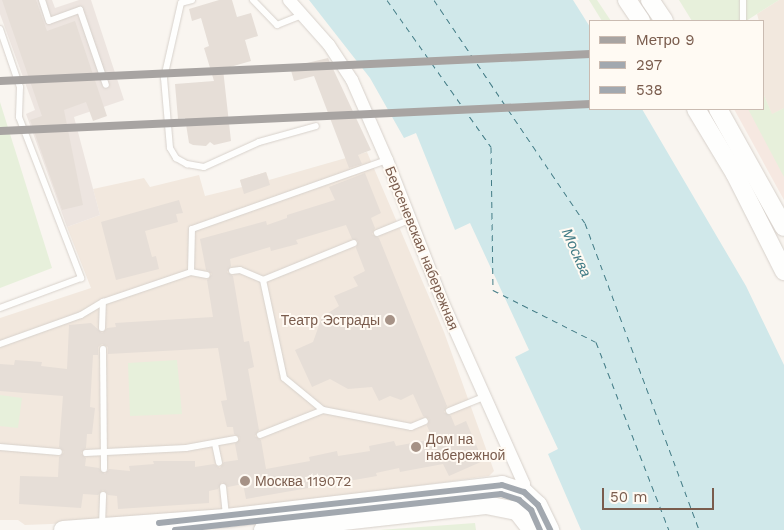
<!DOCTYPE html>
<meta charset="utf-8">
<style>
body{margin:0}
#map{position:relative;width:784px;height:530px;overflow:hidden;background:#f9f5f0;font-family:"Work Sans",sans-serif}
div>[style]{position:absolute}
.residential>*{inset:0;background:#f2e8de}
.commercial>*{inset:0;background:#f6e8e1}
.industrial>*{inset:0;background:#ede5e0}
.green>*{inset:0;background:#e7f0db}
.water>*{inset:0;background:#d0e8ea}
.ferry>*{height:1px;margin-top:-0.5px;transform-origin:0;background:repeating-linear-gradient(90deg,#437c86 0 6px,transparent 0 11px)}
.building>*{inset:0;background:#e6ded7}
.roads{filter:drop-shadow(0 0 1px #d7d1cb) drop-shadow(0 0 1px #d7d1cb)}
.lane>*{height:6px;margin:-3px;padding:0 3px;transform-origin:3px;border-radius:3px;background:#fefefd}
.street>*{height:12px;margin:-6px;padding:0 6px;transform-origin:6px;border-radius:6px;background:#fefefd}
.secondary>*{height:18px;margin:-9px;padding:0 9px;transform-origin:9px;border-radius:9px;background:#fefefd}
.bus-1>*{height:6px;margin:-3px;padding:0 3px;transform-origin:3px;border-radius:3px;background:#a2a8af}
.bus-2>*{height:6px;margin:-3px;padding:0 3px;transform-origin:3px;border-radius:3px;background:#a2a8af}
.metro-1>*{height:8px;margin:-4px;padding:0 4px;transform-origin:4px;border-radius:4px;background:#a8a4a2}
.dots>*{width:14px;height:14px;translate:-50% -50%;box-sizing:border-box;border:2px solid #fffaf3;border-radius:50%}
span{translate:-50% -50%;white-space:nowrap;text-align:center;line-height:1.15;-webkit-text-stroke:4px #fffaf3;paint-order:stroke}
.street-label{font-size:14px;color:#7a5c4d}
.poi-label{font-size:14px;color:#7a5c4d}
.right{translate:-100% -50%;text-align:right}
.left{translate:0 -50%;text-align:left}
.water-label{font-size:15px;color:#437c86;font-style:italic}
.legend{position:absolute;left:589px;top:20px;width:175px;height:90px;box-sizing:border-box;background:#fffaf3;border:1px solid #cabbb1;margin:0;padding:6px 9px;list-style:none;font-size:15px;color:#7a5c4d}
.legend li{display:flex;align-items:center;gap:10px;height:25px}
.legend b{width:25px;border:1px solid #cabbb1}
.scale{position:absolute;left:602px;top:488px;width:112px;height:22px;box-sizing:border-box;border:2px solid #7a5c4d;border-top:0;padding-left:6px;font-size:15px;line-height:18px;white-space:nowrap;color:#7a5c4d;-webkit-text-stroke:4px #fffaf3;paint-order:stroke}
</style>
<div id="map">
<div class="residential">
<div style="clip-path:polygon(779px 0,784px 0,784px 108px,772px 115px,763px 93px,763px 21px,759px 21px,757px 14px)"></div>
<div style="clip-path:polygon(367px 152px,444px 332px,494px 471px,489px 476px,223px 513px,51px 524px,25px 525px,18px 520px,0 520px,0 318px,91px 288px,67px 227px,100px 215px,93px 189px,144px 178px,150px 187px,199px 175px,205px 196px,242px 187px,240px 180px,266px 172px,269px 180px)"></div>
</div>
<div class="commercial">
<div style="clip-path:polygon(763px 93px,772px 114px,784px 108px,784px 200px,734px 109px,763px 109px)"></div>
</div>
<div class="industrial">
<div style="clip-path:polygon(0 0,52px 0,55px 8px,79px 0,91px 0,124px 100px,74px 117px,100px 215px,67px 227px,26px 114px,35px 110px,0 14px)"></div>
</div>
<div class="green">
<div style="clip-path:polygon(589px 0,597px 0,611px 21px,602px 21px)"></div>
<div style="clip-path:polygon(679px 0,779px 0,746px 21px,692px 21px)"></div>
<div style="clip-path:polygon(763px 93px,772px 114px,784px 108px,784px 177px,748px 109px,763px 109px)"></div>
<div style="clip-path:polygon(0 102px,52px 268px,0 288px)"></div>
<div style="clip-path:polygon(177px 360px,182px 414px,130px 416px,128px 363px)"></div>
<div style="clip-path:polygon(0 395px,22px 398px,18px 428px,0 426px)"></div>
<div style="clip-path:polygon(475px 523px,476px 530px,379px 530px)"></div>
</div>
<div class="water">
<div style="clip-path:polygon(309px 0,573px 0,590px 27px,590px 109px,642px 109px,746px 286px,784px 365px,784px 530px,581px 530px,548px 454px,558px 449px,515px 357px,529px 350px,470px 223px,455px 230px,416px 133px,404px 138px,370px 78px)"></div>
</div>
<div class="ferry">
<div style="left:387px;top:0;width:180px;rotate:54.7deg"></div>
<div style="left:491px;top:147px;width:143px;rotate:89.2deg"></div>
<div style="left:493px;top:290px;width:115px;rotate:26.8deg"></div>
<div style="left:596px;top:342px;width:202px;rotate:68.8deg"></div>
<div style="left:434px;top:0;width:269px;rotate:55.9deg"></div>
<div style="left:585px;top:223px;width:327px;rotate:69.6deg"></div>
</div>
<div class="building">
<div style="clip-path:polygon(2px 0,36px 0,47px 31px,75px 21px,107px 116px,93px 121px,86px 102px,64px 110px,83px 205px,62px 210px,30px 120px,42px 116px)"></div>
<div style="clip-path:polygon(219px 0,232px 0,237px 17px,251px 13px,258px 36px,245px 40px,251px 61px,223px 69px,231px 141px,214px 145px,210px 142px,206px 146px,193px 145px,189px 143px,185px 118px,178px 119px,175px 84px,214px 81px,204px 48px,209px 46px,201px 18px,192px 21px,189px 9px)"></div>
<div style="clip-path:polygon(328px 58px,371px 150px,358px 155px,362px 164px,349px 168px,314px 76px,294px 81px,290px 67px)"></div>
<div style="clip-path:polygon(266px 172px,270px 185px,244px 194px,240px 180px)"></div>
<div style="clip-path:polygon(evenodd,365px 173px,381px 213px,371px 218px,375px 228px,372px 234px,379px 238px,447px 406px,444px 412px,451px 416px,455px 426px,466px 421px,483px 461px,449px 476px,443px 464px,400px 472px,399px 468px,376px 473px,377px 476px,246px 499px,243px 484px,228px 487px,222px 482px,218px 489px,209px 491px,209px 503px,118px 509px,117px 496px,108px 495px,103px 490px,98px 495px,83px 494px,81px 508px,19px 504px,20px 476px,58px 477px,59px 457px,64px 452px,59px 447px,63px 396px,0 391px,0 364px,14px 365px,15px 360px,42px 362px,41px 366px,67px 369px,69px 325px,91px 323px,102px 333px,107px 328px,116px 327px,115px 323px,213px 317px,207px 280px,212px 274px,206px 270px,200px 239px,266px 221px,267px 225px,287px 218px,287px 215px,335px 200px,329px 187px,365px 173px,346px 225px,352px 239px,358px 241px,356px 248px,365px 271px,353px 277px,358px 286px,334px 296px,339px 306px,322px 317px,313px 342px,295px 350px,312px 387px,330px 379px,348px 389px,372px 387px,379px 401px,390px 396px,401px 400px,413px 394px,423px 416px,429px 419px,427px 426px,433px 439px,396px 446px,394px 441px,369px 446px,370px 451px,338px 456px,337px 451px,309px 457px,310px 461px,266px 469px,261px 440px,255px 436px,259px 430px,248px 369px,254px 367px,249px 341px,244px 342px,233px 276px,227px 272px,231px 266px,230px 259px,270px 247px,271px 251px,298px 244px,296px 240px,346px 225px,365px 173px,102px 344px,108px 347px,108px 354px,218px 348px,227px 400px,221px 401px,227px 427px,233px 427px,234px 434px,240px 438px,235px 444px,238px 460px,224px 462px,220px 468px,214px 464px,195px 467px,195px 461px,153px 461px,154px 464px,129px 466px,130px 471px,109px 469px,105px 474px,99px 468px,85px 466px,86px 458px,81px 453px,86px 448px,87px 434px,92px 434px,95px 408px,90px 407px,93px 355px,98px 355px,98px 347px,102px 344px)"></div>
<div style="clip-path:polygon(179px 200px,183px 213px,176px 214px,178px 222px,145px 231px,152px 257px,156px 256px,159px 269px,116px 280px,101px 222px)"></div>
</div>
<div class="roads">
<div class="lane">
<div style="left:42px;top:0;width:22px;rotate:72deg"></div>
<div style="left:49px;top:21px;width:33px;rotate:-20deg"></div>
<div style="left:80px;top:10px;width:79px;rotate:70.9deg"></div>
<div style="left:192px;top:0;width:11px;rotate:165deg"></div>
<div style="left:181px;top:3px;width:77px;rotate:102.8deg"></div>
<div style="left:164px;top:78px;width:70px;rotate:85.1deg"></div>
<div style="left:170px;top:148px;width:12px;rotate:59deg"></div>
<div style="left:176px;top:158px;width:13px;rotate:29deg"></div>
<div style="left:187px;top:164px;width:17px;rotate:10deg"></div>
<div style="left:204px;top:167px;width:60px;rotate:-24.4deg"></div>
<div style="left:259px;top:142px;width:59px;rotate:-15.7deg"></div>
<div style="left:253px;top:0;width:35px;rotate:46deg"></div>
<div style="left:277px;top:25px;width:27px;rotate:-22deg"></div>
<div style="left:743px;top:21px;width:21px;rotate:-90deg"></div>
<div style="left:0;top:29px;width:61px;rotate:71deg"></div>
<div style="left:20px;top:87px;width:30px;rotate:92deg"></div>
<div style="left:19px;top:117px;width:173px;rotate:68.9deg"></div>
<div style="left:81px;top:278px;width:86px;rotate:159.7deg"></div>
<div style="left:377px;top:233px;width:35px;rotate:-22deg"></div>
<div style="left:232px;top:271px;width:8px;rotate:-7deg"></div>
<div style="left:240px;top:270px;width:25px;rotate:23deg"></div>
<div style="left:263px;top:280px;width:100px;rotate:77.9deg"></div>
<div style="left:284px;top:378px;width:50px;rotate:39.4deg"></div>
<div style="left:191px;top:272px;width:43px;rotate:-88.7deg"></div>
<div style="left:192px;top:229px;width:207px;rotate:-19.5deg"></div>
<div style="left:263px;top:280px;width:98px;rotate:-22.1deg"></div>
<div style="left:102px;top:328px;width:26px;rotate:-88deg"></div>
<div style="left:0;top:344px;width:86px;rotate:-19.7deg"></div>
<div style="left:81px;top:315px;width:26px;rotate:-31deg"></div>
<div style="left:103px;top:302px;width:93px;rotate:-18.8deg"></div>
<div style="left:191px;top:272px;width:16px;rotate:11deg"></div>
<div style="left:103px;top:349px;width:120px;rotate:89.5deg"></div>
<div style="left:449px;top:411px;width:37px;rotate:-22deg"></div>
<div style="left:260px;top:435px;width:68px;rotate:-21.6deg"></div>
<div style="left:323px;top:410px;width:90px;rotate:10.9deg"></div>
<div style="left:411px;top:427px;width:15px;rotate:-23deg"></div>
<div style="left:215px;top:444px;width:19px;rotate:78deg"></div>
<div style="left:0;top:447px;width:59px;rotate:4.8deg"></div>
<div style="left:86px;top:453px;width:100px;rotate:-2.9deg"></div>
<div style="left:186px;top:448px;width:50px;rotate:-10.4deg"></div>
<div style="left:223px;top:487px;width:29px;rotate:84deg"></div>
<div style="left:102px;top:526px;width:31px;rotate:-88deg"></div>
</div>
<div class="street">
<div style="left:289px;top:0;width:60px;rotate:48.4deg"></div>
<div style="left:329px;top:45px;width:42px;rotate:56.7deg"></div>
<div style="left:352px;top:80px;width:87px;rotate:66.4deg"></div>
<div style="left:387px;top:160px;width:154px;rotate:68.6deg"></div>
<div style="left:443px;top:303px;width:198px;rotate:65.9deg"></div>
<div style="left:524px;top:484px;width:28px;rotate:105deg"></div>
</div>
<div class="secondary">
<div style="left:627px;top:0;width:25px;rotate:56deg"></div>
<div style="left:650px;top:0;width:25px;rotate:56deg"></div>
<div style="left:696px;top:109px;width:76px;rotate:59deg"></div>
<div style="left:735px;top:174px;width:109px;rotate:63.2deg"></div>
<div style="left:718px;top:109px;width:135px;rotate:60.8deg"></div>
<div style="left:63px;top:530px;width:163px;rotate:-4.2deg"></div>
<div style="left:226px;top:518px;width:278px;rotate:-6.8deg"></div>
<div style="left:502px;top:485px;width:23px;rotate:18deg"></div>
<div style="left:524px;top:492px;width:19px;rotate:43deg"></div>
<div style="left:538px;top:505px;width:28px;rotate:64deg"></div>
<div style="left:263px;top:530px;width:224px;rotate:-6.4deg"></div>
<div style="left:486px;top:505px;width:32px;rotate:11deg"></div>
<div style="left:517px;top:511px;width:24px;rotate:52deg"></div>
</div>
</div>
<div class="bus-1">
<div style="left:159px;top:523px;width:345px;rotate:-6.3deg"></div>
<div style="left:502px;top:485px;width:23px;rotate:18deg"></div>
<div style="left:524px;top:492px;width:19px;rotate:43deg"></div>
<div style="left:538px;top:505px;width:28px;rotate:64deg"></div>
</div>
<div class="bus-2">
<div style="left:175px;top:530px;width:328px;rotate:-6.3deg"></div>
<div style="left:501px;top:494px;width:19px;rotate:18deg"></div>
<div style="left:519px;top:500px;width:16px;rotate:40deg"></div>
<div style="left:531px;top:510px;width:22px;rotate:66deg"></div>
</div>
<div class="metro-1">
<div style="left:0;top:81px;width:591px;rotate:-2.62deg"></div>
<div style="left:0;top:131px;width:591px;rotate:-2.62deg"></div>
</div>
<div class="dots">
<div style="left:390px;top:320px;background:#a69286"></div>
<div style="left:416px;top:447px;background:#a69286"></div>
<div style="left:245px;top:481px;background:#a69286"></div>
</div>
<div class="street-label">
<span style="left:422px;top:248px;rotate:68deg">Берсеневская набережная</span>
</div>
<div class="poi-label">
<span class="right" style="left:380px;top:320px">Театр Эстрады</span>
<span class="left" style="left:426px;top:447px">Дом на<br>набережной</span>
<span class="left" style="left:255px;top:481px">Москва 119072</span>
</div>
<div class="water-label">
<span style="left:576px;top:253px;rotate:66deg">Москва</span>
</div>
<ul class="legend">
<li><b style="height:6px;background:#a8a4a2"></b>Метро 9</li>
<li><b style="height:6px;background:#a2a8af"></b>297</li>
<li><b style="height:6px;background:#a2a8af"></b>538</li>
</ul>
<div class="scale">50 m</div>
</div>
